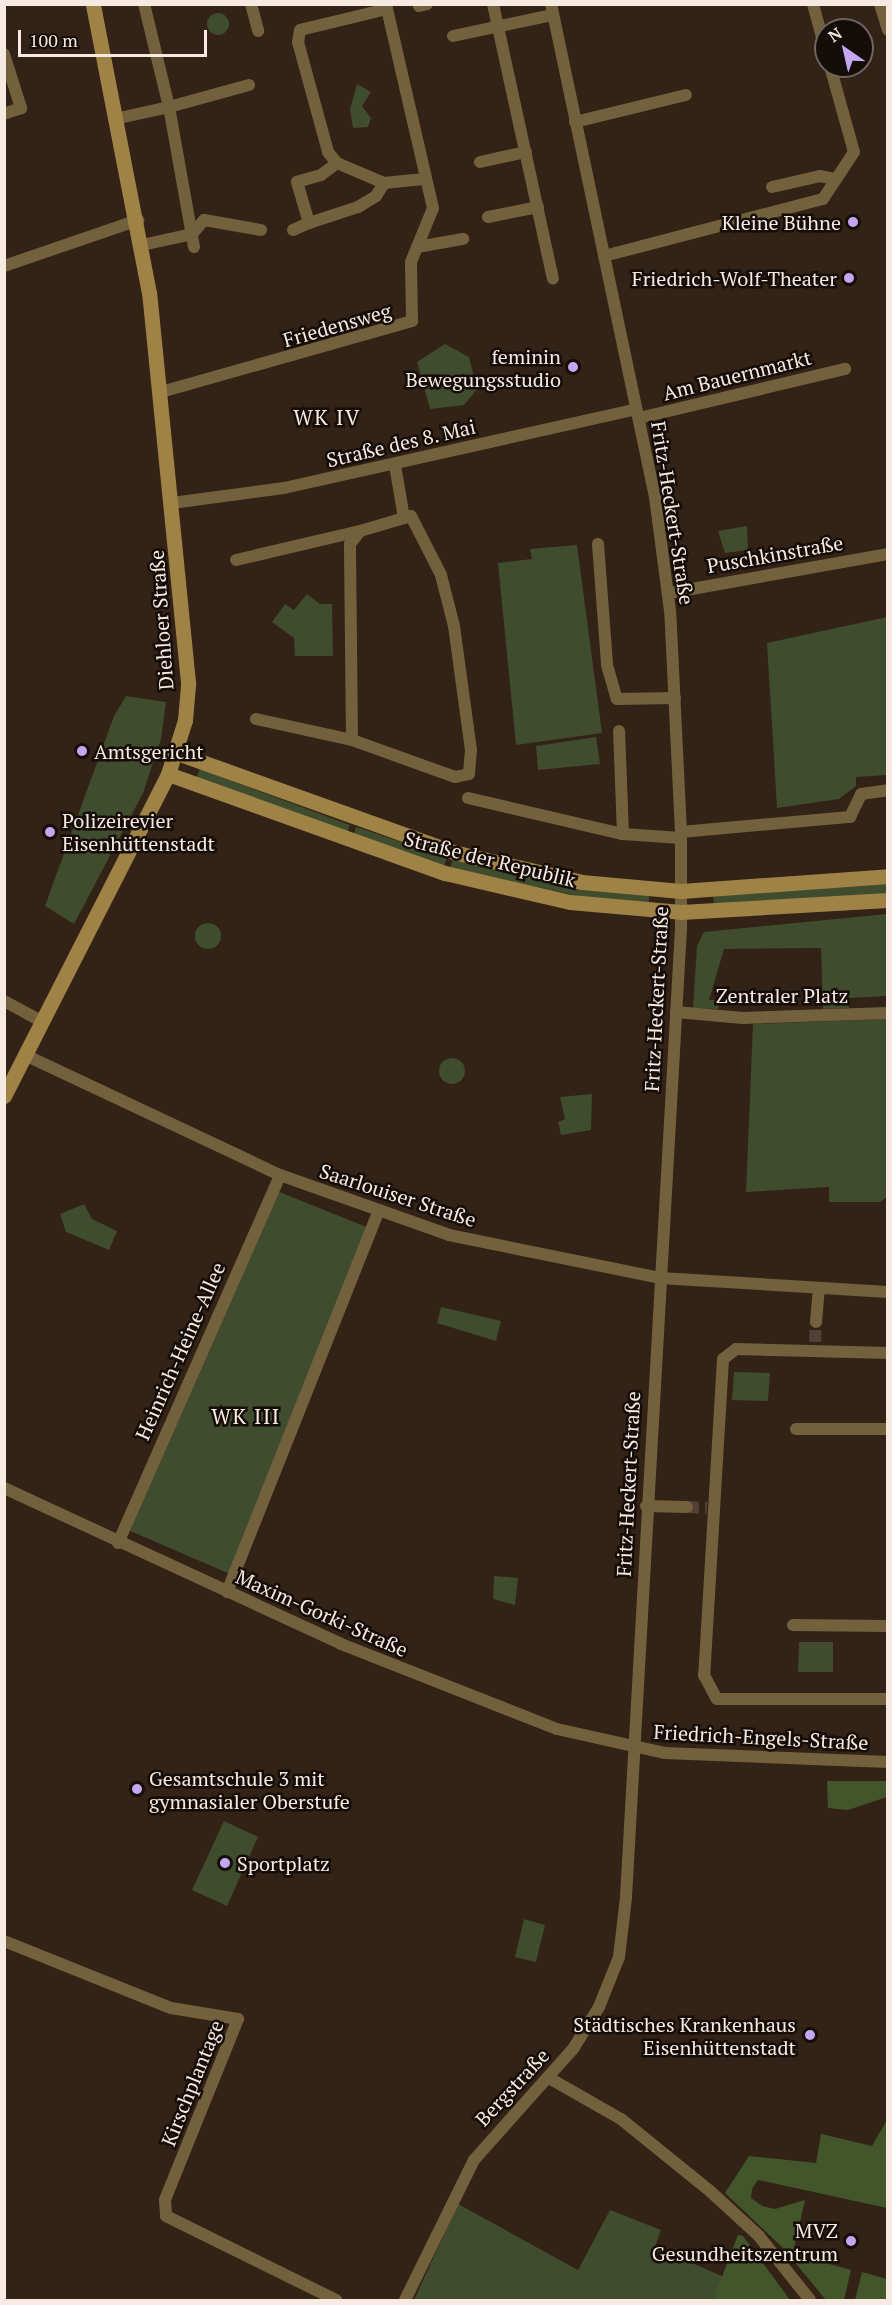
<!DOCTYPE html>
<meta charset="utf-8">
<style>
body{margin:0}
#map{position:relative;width:892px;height:2305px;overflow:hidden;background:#332216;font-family:"PT Serif",serif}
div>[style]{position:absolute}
.green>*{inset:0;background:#3f4c2e}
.round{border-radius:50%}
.forest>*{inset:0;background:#43552b}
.street-tunnel>*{height:12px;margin-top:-6px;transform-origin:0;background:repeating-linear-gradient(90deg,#504035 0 12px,transparent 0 18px)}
.street>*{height:12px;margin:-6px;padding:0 6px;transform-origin:6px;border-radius:6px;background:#73613d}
.secondary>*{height:15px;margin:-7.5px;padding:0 7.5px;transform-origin:7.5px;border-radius:7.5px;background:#9f8245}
.dots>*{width:16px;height:16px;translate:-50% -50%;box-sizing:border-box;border:3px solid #150d08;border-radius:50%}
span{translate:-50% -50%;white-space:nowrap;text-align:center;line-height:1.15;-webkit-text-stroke:5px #150d08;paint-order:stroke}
.poi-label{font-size:20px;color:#f6eae3}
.right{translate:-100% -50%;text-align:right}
.left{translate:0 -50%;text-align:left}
.street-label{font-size:20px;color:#f6eae3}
.neighbourhood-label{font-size:21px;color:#f6eae3;letter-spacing:1.5px}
.frame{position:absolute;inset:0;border:6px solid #f6eae3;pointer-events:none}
.north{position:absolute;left:814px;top:18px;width:60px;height:60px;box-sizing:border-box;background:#150d08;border:2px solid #6f6560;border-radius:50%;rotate:326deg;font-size:16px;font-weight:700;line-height:24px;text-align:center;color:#f6eae3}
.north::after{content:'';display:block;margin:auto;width:21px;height:27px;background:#c5a7f1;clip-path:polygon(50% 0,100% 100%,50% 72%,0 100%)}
.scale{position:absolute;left:18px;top:30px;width:189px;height:27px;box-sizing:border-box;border:3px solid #f6eae3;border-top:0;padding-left:8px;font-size:18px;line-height:21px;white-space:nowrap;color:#f6eae3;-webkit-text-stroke:4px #150d08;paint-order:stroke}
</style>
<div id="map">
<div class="green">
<div class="round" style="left:207px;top:13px;width:22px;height:22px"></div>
<div style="clip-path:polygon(357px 84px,371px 92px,362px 106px,371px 118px,368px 127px,353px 128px,350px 109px)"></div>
<div style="clip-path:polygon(445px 344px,469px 357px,477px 389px,464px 405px,430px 409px,417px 362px)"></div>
<div style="clip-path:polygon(747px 526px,748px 550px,725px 553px,718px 531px)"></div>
<div style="clip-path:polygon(577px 545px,602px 733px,516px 745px,498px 563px,532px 559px,530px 549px)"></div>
<div style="clip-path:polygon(307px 594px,320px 604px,332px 604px,333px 656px,295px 656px,294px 638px,272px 622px,285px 604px,294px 610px)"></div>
<div style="clip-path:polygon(887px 617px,887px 775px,856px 777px,856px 786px,839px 799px,777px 808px,767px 643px)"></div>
<div style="clip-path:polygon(126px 696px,166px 702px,161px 739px,143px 793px,74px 924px,45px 906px,114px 716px)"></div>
<div style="clip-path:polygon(596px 737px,600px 764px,538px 770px,536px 746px)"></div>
<div style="clip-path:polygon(200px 769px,350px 825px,346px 835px,196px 779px)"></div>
<div style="clip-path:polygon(356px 827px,447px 857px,444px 866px,353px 837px)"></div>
<div style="clip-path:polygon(453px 858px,560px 883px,649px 894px,649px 905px,592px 899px,450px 868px)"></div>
<div style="clip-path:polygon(887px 883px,887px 894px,714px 906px,713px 895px)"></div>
<div style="clip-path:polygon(887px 914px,887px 996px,849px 998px,849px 1008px,823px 1009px,821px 948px,724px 949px,709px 1000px,721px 1000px,718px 1009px,693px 1008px,697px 946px,704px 932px)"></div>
<div class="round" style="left:195px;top:923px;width:26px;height:26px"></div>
<div style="clip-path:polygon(887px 1019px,887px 1197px,880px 1202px,829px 1202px,829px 1187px,746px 1192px,753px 1024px)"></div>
<div class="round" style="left:439px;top:1058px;width:26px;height:26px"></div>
<div style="clip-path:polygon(592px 1094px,591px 1130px,561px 1135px,558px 1122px,565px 1119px,560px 1097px)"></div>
<div style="clip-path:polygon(277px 1191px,369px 1228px,230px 1574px,128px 1530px)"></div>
<div style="clip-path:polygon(84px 1204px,92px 1219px,117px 1231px,109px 1250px,66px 1232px,60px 1214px)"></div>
<div style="clip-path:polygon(441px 1307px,501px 1321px,496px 1341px,437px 1323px)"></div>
<div style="clip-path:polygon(734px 1372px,770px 1373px,768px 1401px,732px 1400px)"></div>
<div style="clip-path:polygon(494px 1576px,518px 1578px,515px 1605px,493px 1599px)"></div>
<div style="clip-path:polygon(799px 1642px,833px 1642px,833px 1672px,798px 1672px)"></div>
<div style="clip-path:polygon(224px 1821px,258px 1837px,227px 1906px,192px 1890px)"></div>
<div style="clip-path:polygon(524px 1919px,545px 1925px,536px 1962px,515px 1957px)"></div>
<div style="clip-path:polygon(458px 2204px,578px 2270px,610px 2210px,661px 2230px,655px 2247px,724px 2277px,714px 2300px,414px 2300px)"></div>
</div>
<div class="forest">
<div style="clip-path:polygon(827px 1781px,887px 1781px,887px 1797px,848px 1810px,828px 1808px)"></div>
<div style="clip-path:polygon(887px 2120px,887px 2208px,758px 2180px,752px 2189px,751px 2198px,762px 2206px,775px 2209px,805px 2200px,794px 2248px,804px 2257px,851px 2270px,844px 2300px,826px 2300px,783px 2248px,725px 2193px,749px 2156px,816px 2163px,821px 2134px,872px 2146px)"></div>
<div style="clip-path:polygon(738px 2235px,743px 2236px,790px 2300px,713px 2300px)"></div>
<div style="clip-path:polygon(862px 2272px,887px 2279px,887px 2300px,855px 2300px)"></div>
</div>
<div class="street-tunnel">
<div style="left:815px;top:1342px;width:20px;rotate:-87deg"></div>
<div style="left:687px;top:1507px;width:20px;rotate:3deg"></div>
</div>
<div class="street">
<div style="left:251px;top:4px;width:28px;rotate:75deg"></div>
<div style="left:493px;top:4px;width:281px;rotate:77.7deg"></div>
<div style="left:813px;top:4px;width:50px;rotate:74.8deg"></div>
<div style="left:880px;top:4px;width:27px;rotate:73deg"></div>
<div style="left:419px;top:6px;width:8px;rotate:-14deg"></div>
<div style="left:453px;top:36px;width:102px;rotate:-11.9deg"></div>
<div style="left:4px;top:54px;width:57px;rotate:72.5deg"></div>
<div style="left:21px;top:108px;width:18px;rotate:161deg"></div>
<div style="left:119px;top:118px;width:51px;rotate:-12.4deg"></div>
<div style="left:169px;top:107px;width:106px;rotate:-103.6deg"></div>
<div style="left:575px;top:122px;width:114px;rotate:-13.7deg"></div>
<div style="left:480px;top:162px;width:47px;rotate:-12.3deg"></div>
<div style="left:337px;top:163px;width:20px;rotate:143deg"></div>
<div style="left:321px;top:175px;width:25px;rotate:164deg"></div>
<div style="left:297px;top:182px;width:43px;rotate:73.7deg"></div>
<div style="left:309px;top:223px;width:52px;rotate:-18.1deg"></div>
<div style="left:358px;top:207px;width:21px;rotate:-31deg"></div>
<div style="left:376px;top:196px;width:15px;rotate:-58deg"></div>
<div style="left:772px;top:187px;width:49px;rotate:-12.9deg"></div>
<div style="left:820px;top:176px;width:16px;rotate:11deg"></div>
<div style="left:488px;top:217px;width:51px;rotate:-11.3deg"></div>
<div style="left:293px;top:230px;width:17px;rotate:-24deg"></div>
<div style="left:142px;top:245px;width:51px;rotate:-12.4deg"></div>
<div style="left:192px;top:234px;width:18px;rotate:-49deg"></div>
<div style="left:204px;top:220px;width:58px;rotate:10deg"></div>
<div style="left:194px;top:247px;width:142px;rotate:-100.1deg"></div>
<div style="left:169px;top:107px;width:83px;rotate:-15.4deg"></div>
<div style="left:417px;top:247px;width:47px;rotate:-9.9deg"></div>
<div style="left:604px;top:256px;width:226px;rotate:-14.6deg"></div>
<div style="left:823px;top:199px;width:56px;rotate:-56.6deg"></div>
<div style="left:854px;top:152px;width:89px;rotate:-105.6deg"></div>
<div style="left:4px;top:266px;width:142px;rotate:-18.9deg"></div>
<div style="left:161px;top:392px;width:261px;rotate:-15.8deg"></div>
<div style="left:412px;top:321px;width:59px;rotate:-91deg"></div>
<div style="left:411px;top:262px;width:58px;rotate:-67.8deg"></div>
<div style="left:433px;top:208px;width:204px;rotate:-103deg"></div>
<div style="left:387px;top:9px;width:89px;rotate:166.4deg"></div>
<div style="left:300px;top:30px;width:12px;rotate:99deg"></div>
<div style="left:298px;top:42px;width:114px;rotate:74.7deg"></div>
<div style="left:328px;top:152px;width:14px;rotate:51deg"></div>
<div style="left:337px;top:163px;width:51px;rotate:23.1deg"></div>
<div style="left:384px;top:183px;width:40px;rotate:-5.7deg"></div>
<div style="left:639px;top:418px;width:212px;rotate:-13.4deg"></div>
<div style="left:395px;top:465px;width:54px;rotate:80.4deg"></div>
<div style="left:404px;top:518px;width:7px;rotate:-16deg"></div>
<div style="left:411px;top:516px;width:66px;rotate:63deg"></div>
<div style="left:441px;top:575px;width:53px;rotate:75.7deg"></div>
<div style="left:454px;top:626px;width:125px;rotate:82.2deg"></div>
<div style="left:471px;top:750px;width:24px;rotate:95deg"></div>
<div style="left:469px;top:774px;width:14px;rotate:168deg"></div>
<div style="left:455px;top:777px;width:109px;rotate:-160.2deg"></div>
<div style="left:352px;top:740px;width:196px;rotate:-90.6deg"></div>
<div style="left:350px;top:544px;width:16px;rotate:-52deg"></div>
<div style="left:360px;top:531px;width:46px;rotate:-16.5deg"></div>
<div style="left:172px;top:503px;width:113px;rotate:-7.6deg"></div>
<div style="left:284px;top:488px;width:361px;rotate:-12.6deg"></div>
<div style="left:598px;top:544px;width:121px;rotate:85.7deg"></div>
<div style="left:607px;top:665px;width:35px;rotate:74deg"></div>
<div style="left:617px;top:699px;width:58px;rotate:-1deg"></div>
<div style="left:236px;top:560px;width:127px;rotate:-13.2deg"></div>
<div style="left:669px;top:593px;width:222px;rotate:-10.1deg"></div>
<div style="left:256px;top:719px;width:98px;rotate:12.3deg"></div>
<div style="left:468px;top:798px;width:159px;rotate:13.1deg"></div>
<div style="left:623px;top:834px;width:103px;rotate:-92.2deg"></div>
<div style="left:681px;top:832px;width:170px;rotate:-5.1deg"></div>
<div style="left:850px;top:817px;width:25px;rotate:-64deg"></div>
<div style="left:861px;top:794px;width:27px;rotate:-8deg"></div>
<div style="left:623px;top:834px;width:58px;rotate:3.9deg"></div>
<div style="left:4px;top:1001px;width:44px;rotate:28.3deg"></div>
<div style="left:676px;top:1012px;width:67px;rotate:5.1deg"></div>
<div style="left:743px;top:1018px;width:145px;rotate:-2deg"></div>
<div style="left:25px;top:1055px;width:282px;rotate:25.2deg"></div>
<div style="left:280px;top:1175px;width:179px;rotate:19.5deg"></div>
<div style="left:449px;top:1235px;width:215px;rotate:11.5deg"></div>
<div style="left:660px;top:1278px;width:228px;rotate:3.5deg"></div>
<div style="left:816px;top:1322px;width:32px;rotate:-85deg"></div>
<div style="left:888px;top:1353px;width:152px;rotate:-178.5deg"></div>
<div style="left:736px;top:1349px;width:16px;rotate:142deg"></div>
<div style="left:723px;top:1359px;width:317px;rotate:93.4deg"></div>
<div style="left:704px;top:1675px;width:27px;rotate:62deg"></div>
<div style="left:717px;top:1699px;width:171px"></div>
<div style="left:796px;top:1429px;width:92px"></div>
<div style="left:4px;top:1488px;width:371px;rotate:24.8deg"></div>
<div style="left:341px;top:1644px;width:232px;rotate:21.5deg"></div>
<div style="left:557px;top:1729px;width:111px;rotate:12.5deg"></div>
<div style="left:665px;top:1753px;width:223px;rotate:2.3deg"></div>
<div style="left:646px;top:1506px;width:41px;rotate:1.4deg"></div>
<div style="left:118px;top:1543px;width:402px;rotate:-66.2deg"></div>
<div style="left:227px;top:1592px;width:409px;rotate:-68.3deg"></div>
<div style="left:793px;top:1625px;width:95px;rotate:0.6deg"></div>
<div style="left:4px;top:1941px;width:180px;rotate:21.9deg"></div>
<div style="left:171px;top:2008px;width:68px;rotate:9.3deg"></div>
<div style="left:238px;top:2019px;width:195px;rotate:112deg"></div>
<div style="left:165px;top:2200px;width:16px;rotate:86deg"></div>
<div style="left:166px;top:2216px;width:190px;rotate:26.3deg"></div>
<div style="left:549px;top:2078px;width:83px;rotate:29.7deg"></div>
<div style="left:621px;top:2119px;width:116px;rotate:39deg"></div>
<div style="left:711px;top:2192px;width:64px;rotate:42.5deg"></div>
<div style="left:758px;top:2235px;width:83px;rotate:51.3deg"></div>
<div style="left:405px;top:2300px;width:156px;rotate:-63.8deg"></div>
<div style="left:474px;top:2160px;width:149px;rotate:-48.3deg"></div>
<div style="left:573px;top:2049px;width:49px;rotate:-58.2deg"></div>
<div style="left:599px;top:2007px;width:54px;rotate:-68.2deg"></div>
<div style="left:619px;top:1957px;width:60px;rotate:-83.3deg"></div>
<div style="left:626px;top:1897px;width:970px;rotate:-86.75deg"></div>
<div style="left:681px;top:929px;width:97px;rotate:-90deg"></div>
<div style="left:681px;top:832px;width:221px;rotate:-92.8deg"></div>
<div style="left:670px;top:611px;width:115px;rotate:-97.5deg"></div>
<div style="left:655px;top:497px;width:504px;rotate:-101.91deg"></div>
</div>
<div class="secondary">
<div style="left:177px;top:753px;width:293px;rotate:19.7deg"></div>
<div style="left:453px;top:852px;width:132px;rotate:13.1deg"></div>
<div style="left:582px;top:882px;width:99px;rotate:5.2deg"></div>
<div style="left:681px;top:891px;width:208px;rotate:-4.1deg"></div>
<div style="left:168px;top:774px;width:294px;rotate:19.7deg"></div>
<div style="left:445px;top:873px;width:128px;rotate:13.1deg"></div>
<div style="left:570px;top:902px;width:111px;rotate:5.1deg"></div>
<div style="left:681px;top:912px;width:207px;rotate:-3.3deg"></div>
<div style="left:4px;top:1096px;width:361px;rotate:-63deg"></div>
<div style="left:168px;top:774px;width:57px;rotate:-72.5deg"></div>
<div style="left:185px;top:720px;width:38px;rotate:-85deg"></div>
<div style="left:188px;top:682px;width:391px;rotate:-95.7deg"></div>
<div style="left:149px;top:293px;width:294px;rotate:-101deg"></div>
</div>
<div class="dots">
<div style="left:853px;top:222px;background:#c5a7f1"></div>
<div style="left:849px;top:278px;background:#c5a7f1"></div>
<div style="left:573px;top:367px;background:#c5a7f1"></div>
<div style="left:82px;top:751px;background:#c5a7f1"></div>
<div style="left:50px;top:832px;background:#c5a7f1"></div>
<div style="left:137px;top:1789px;background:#c5a7f1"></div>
<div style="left:225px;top:1863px;background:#c5a7f1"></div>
<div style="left:810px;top:2035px;background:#c5a7f1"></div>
<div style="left:851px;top:2241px;background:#c5a7f1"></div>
</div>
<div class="poi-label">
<span class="right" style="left:841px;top:222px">Kleine Bühne</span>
<span class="right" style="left:837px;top:278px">Friedrich-Wolf-Theater</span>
<span class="right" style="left:561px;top:368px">feminin<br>Bewegungsstudio</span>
<span class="left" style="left:94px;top:751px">Amtsgericht</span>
<span class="left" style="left:62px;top:832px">Polizeirevier<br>Eisenhüttenstadt</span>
<span class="left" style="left:149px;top:1790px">Gesamtschule 3 mit<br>gymnasialer Oberstufe</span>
<span class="left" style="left:237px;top:1863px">Sportplatz</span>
<span class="right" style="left:796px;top:2036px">Städtisches Krankenhaus<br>Eisenhüttenstadt</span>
<span class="right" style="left:838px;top:2242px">MVZ<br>Gesundheitszentrum</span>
</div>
<div class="street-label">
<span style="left:337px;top:325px;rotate:-16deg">Friedensweg</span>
<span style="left:737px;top:375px;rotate:-14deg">Am Bauernmarkt</span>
<span style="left:401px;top:443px;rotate:-13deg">Straße des 8. Mai</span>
<span style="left:673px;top:513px;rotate:81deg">Fritz-Heckert-Straße</span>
<span style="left:775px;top:554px;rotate:-10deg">Puschkinstraße</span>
<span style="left:161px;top:620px;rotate:-94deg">Diehloer Straße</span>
<span style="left:490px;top:859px;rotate:14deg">Straße der Republik</span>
<span style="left:782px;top:995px">Zentraler Platz</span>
<span style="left:656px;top:999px;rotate:-87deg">Fritz-Heckert-Straße</span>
<span style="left:398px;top:1195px;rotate:18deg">Saarlouiser Straße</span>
<span style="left:180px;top:1351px;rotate:-66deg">Heinrich-Heine-Allee</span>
<span style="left:628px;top:1484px;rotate:-87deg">Fritz-Heckert-Straße</span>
<span style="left:322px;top:1613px;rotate:24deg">Maxim-Gorki-Straße</span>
<span style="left:761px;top:1737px;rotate:3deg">Friedrich-Engels-Straße</span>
<span style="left:192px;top:2083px;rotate:-68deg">Kirschplantage</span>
<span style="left:512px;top:2087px;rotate:-47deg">Bergstraße</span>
</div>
<div class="neighbourhood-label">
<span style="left:327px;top:417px">WK IV</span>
<span style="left:246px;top:1416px">WK III</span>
</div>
<div class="frame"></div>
<div class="north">N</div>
<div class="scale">100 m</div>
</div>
